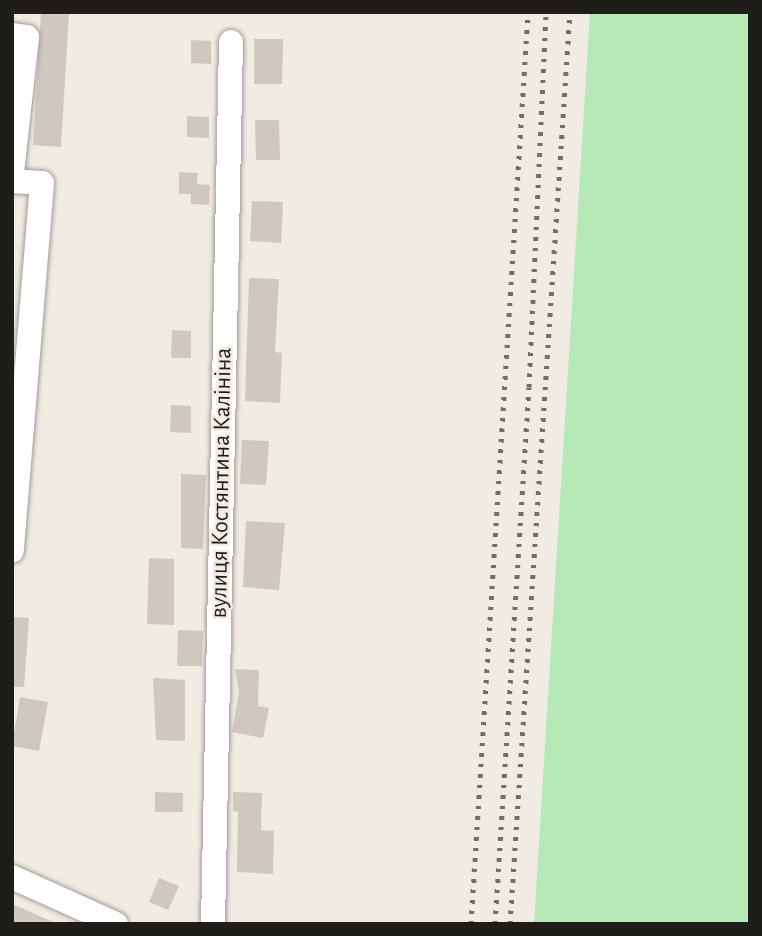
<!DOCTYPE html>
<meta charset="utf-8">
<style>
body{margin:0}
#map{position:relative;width:762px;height:936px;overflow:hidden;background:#f0ebe3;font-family:"Alegreya Sans",sans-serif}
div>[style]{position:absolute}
.green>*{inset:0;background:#b6e9b7}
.building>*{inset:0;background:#cec8c1}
.roads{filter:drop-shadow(0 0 2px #a19d96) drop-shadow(0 0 2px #a19d96)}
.minor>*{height:24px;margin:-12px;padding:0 12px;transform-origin:12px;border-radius:12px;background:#fff}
.rail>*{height:5px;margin-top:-2.5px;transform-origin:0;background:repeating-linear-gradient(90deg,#726f6a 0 3.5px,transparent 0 10.5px)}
span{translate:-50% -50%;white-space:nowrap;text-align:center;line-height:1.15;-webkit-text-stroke:5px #f0ebe3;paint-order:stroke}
.street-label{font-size:24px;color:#1e1d1a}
.frame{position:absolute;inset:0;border:14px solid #1e1d1a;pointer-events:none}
</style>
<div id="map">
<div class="green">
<div style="clip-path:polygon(590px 12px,750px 12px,750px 924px,534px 924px)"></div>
</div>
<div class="building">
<div style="clip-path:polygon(41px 12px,69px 12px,61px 147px,33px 145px)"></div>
<div style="clip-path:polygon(254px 39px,283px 39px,282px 84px,254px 84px)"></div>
<div style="clip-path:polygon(191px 40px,211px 41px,211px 64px,191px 63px)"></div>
<div style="clip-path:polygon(187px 116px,209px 117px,209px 138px,187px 137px)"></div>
<div style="clip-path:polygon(255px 120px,279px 120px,280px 160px,256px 160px)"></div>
<div style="clip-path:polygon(179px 172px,198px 173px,197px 184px,210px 185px,209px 205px,191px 204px,191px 194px,179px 194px)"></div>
<div style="clip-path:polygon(252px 201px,283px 202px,281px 243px,250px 241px)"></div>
<div style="clip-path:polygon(249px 278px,279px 279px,275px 352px,282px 353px,280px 403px,245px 401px)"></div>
<div style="clip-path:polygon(172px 330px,191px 331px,191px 358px,171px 358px)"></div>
<div style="clip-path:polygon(171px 405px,191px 406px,191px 433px,170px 432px)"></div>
<div style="clip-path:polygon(242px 440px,269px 441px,266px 485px,240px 484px)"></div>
<div style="clip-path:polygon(181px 474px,206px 475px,203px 549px,181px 548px)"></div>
<div style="clip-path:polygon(246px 521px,285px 523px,279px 590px,243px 587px)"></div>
<div style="clip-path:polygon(149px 558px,174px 559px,174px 625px,147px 624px)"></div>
<div style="clip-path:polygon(12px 617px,29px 618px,24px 687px,12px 687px)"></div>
<div style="clip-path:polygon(178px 630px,203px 631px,202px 666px,177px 666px)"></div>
<div style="clip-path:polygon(235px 669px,259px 670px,258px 706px,269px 708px,263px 738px,232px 732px,239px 692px)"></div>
<div style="clip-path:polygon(153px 678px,185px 680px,185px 741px,156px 740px)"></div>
<div style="clip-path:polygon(20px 697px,48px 702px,39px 751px,12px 746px)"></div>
<div style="clip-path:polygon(155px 792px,183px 793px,183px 812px,155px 812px)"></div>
<div style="clip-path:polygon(233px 792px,262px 793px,261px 830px,274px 831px,273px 874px,237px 872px,238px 812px,233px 811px)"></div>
<div style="clip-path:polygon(159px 878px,179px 886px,168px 910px,149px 902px)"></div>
<div style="clip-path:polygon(12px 904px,58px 924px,12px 924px)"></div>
</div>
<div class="roads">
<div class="minor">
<div style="left:12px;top:35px;width:15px;rotate:8deg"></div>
<div style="left:27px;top:37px;width:137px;rotate:96.3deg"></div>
<div style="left:12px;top:181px;width:30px;rotate:4deg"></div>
<div style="left:42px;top:183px;width:369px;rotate:94.7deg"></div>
<div style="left:12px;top:877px;width:114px;rotate:24.3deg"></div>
<div style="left:213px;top:924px;width:882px;rotate:-88.83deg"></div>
</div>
</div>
<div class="rail">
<div style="left:471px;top:924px;width:914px;rotate:-86.42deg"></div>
<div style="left:495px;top:924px;width:538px;rotate:-86.38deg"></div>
<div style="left:529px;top:387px;width:375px;rotate:-87.4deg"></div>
<div style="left:510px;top:924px;width:914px;rotate:-86.24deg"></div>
</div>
<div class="street-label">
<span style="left:222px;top:483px;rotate:-89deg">вулиця Костянтина Калініна</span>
</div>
<div class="frame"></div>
</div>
